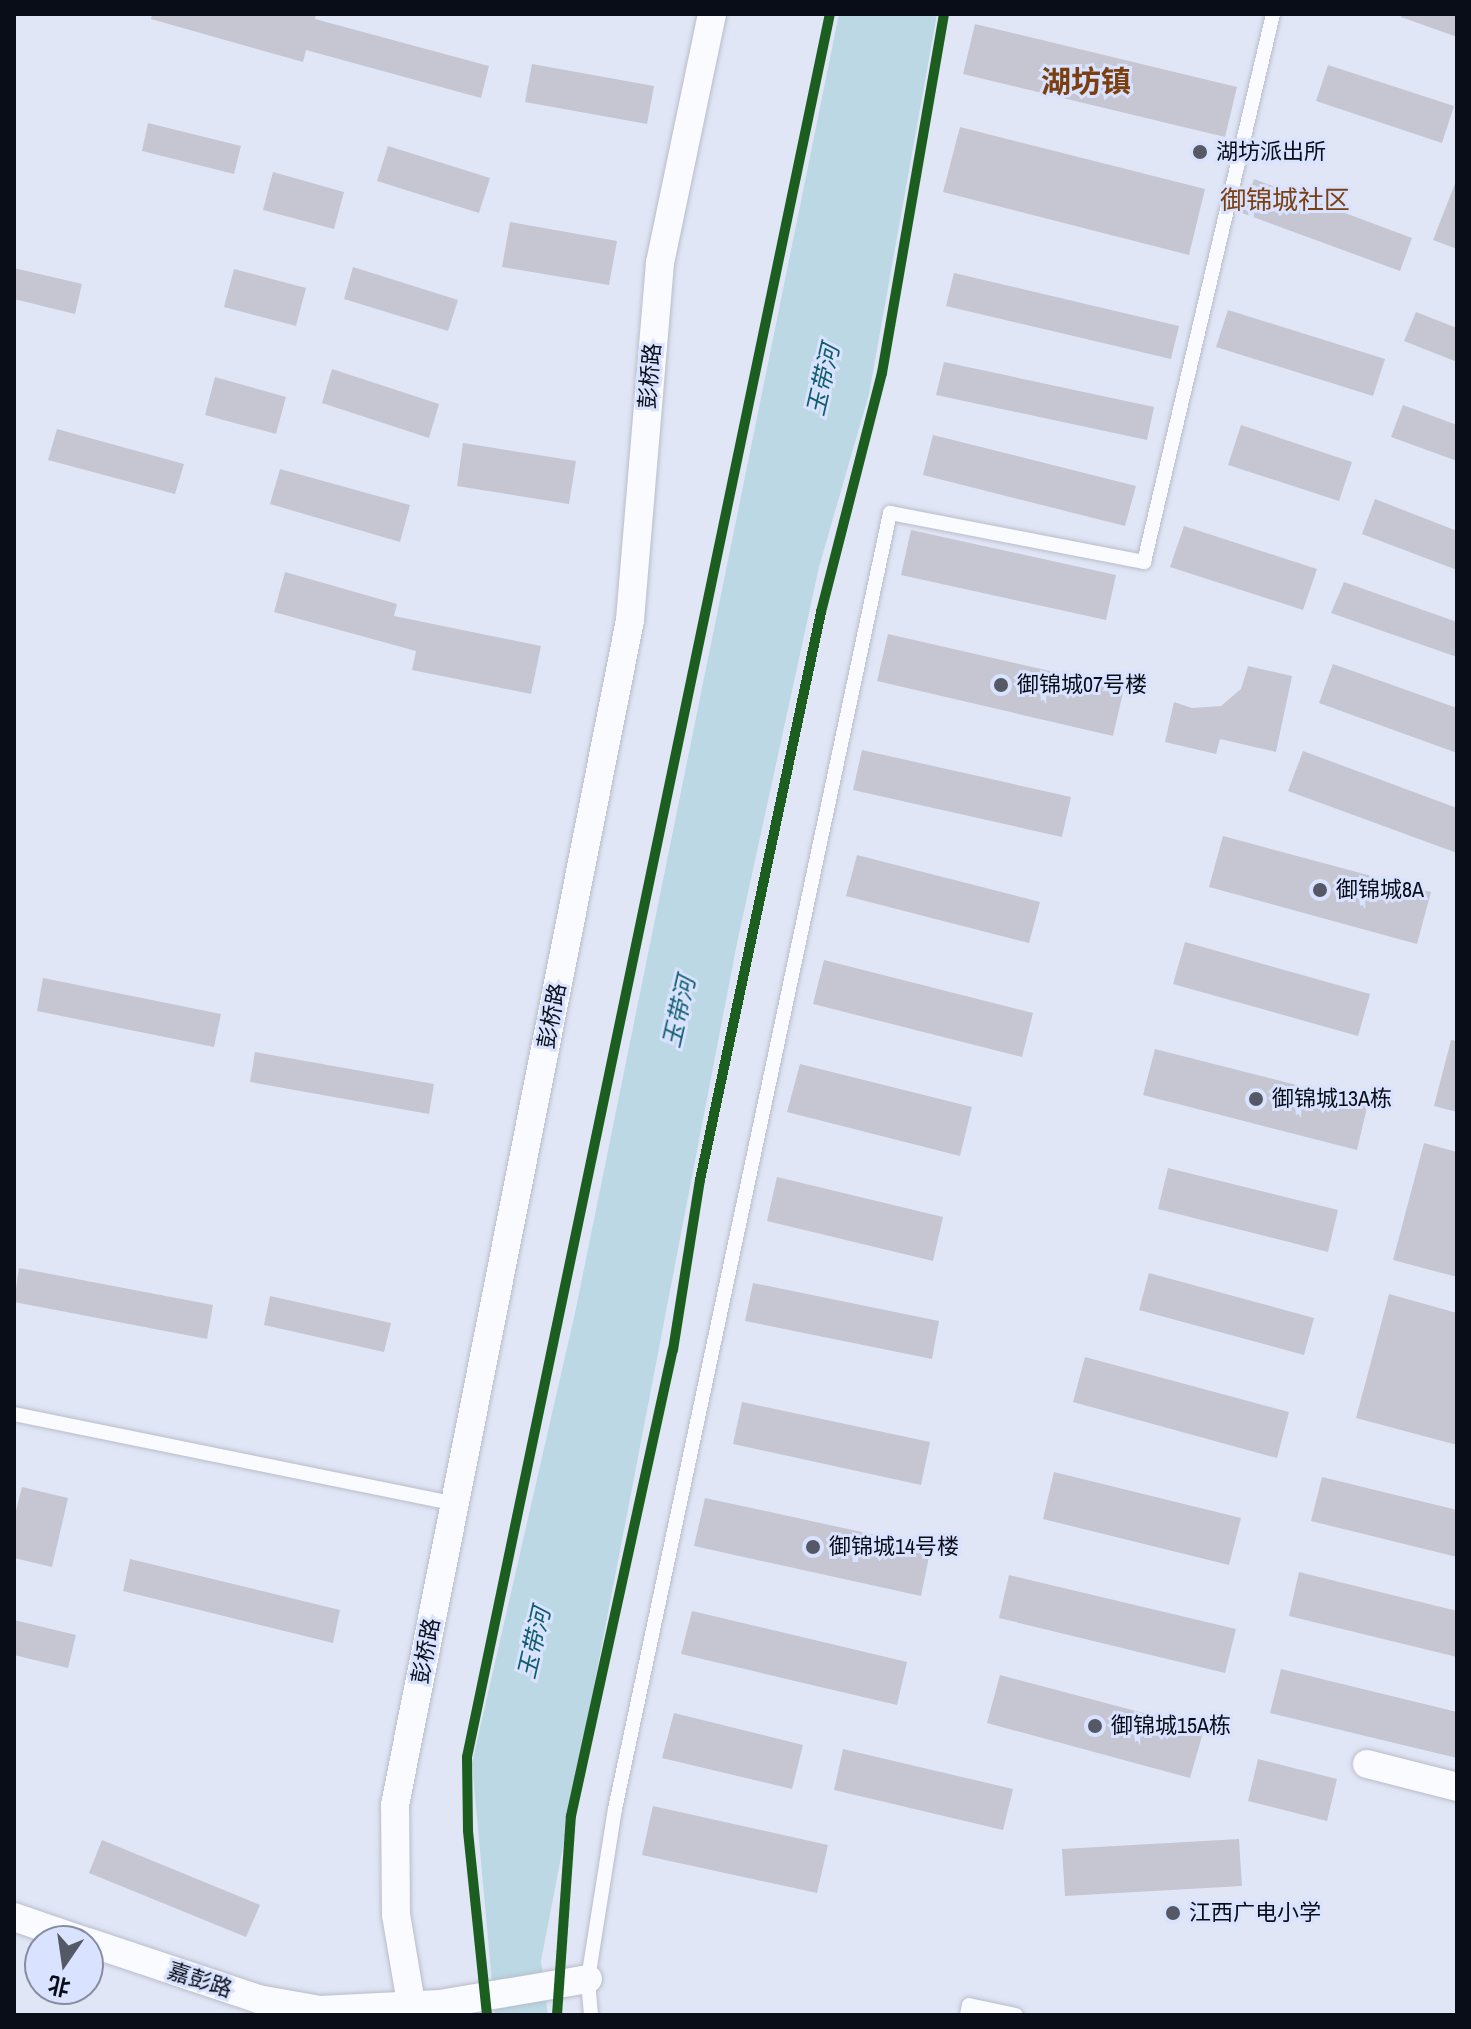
<!DOCTYPE html>
<meta charset="utf-8">
<style>
body{margin:0}
#map{position:relative;width:1471px;height:2029px;overflow:hidden;background:#e1e6f6;font-family:"Archivo Narrow","Noto Sans SC",sans-serif}
div>[style]{position:absolute}
.water>*{inset:0;background:#bbd8e4}
.building>*{inset:0;background:#c5c6d2}
.roads{filter:drop-shadow(0 0 2px #b8bcca) drop-shadow(0 0 2px #b8bcca)}
.service>*{height:14px;margin:-7px;padding:0 7px;transform-origin:7px;border-radius:7px;background:#fafbfe}
.minor>*{height:28px;margin:-14px;padding:0 14px;transform-origin:14px;border-radius:14px;background:#fafbfe}
.cycleway>*{height:10px;margin:-5px;padding:0 5px;transform-origin:5px;border-radius:5px;background:#1b5e20}
.dots>*{width:22px;height:22px;translate:-50% -50%;box-sizing:border-box;border:4px solid #d9e2fe;border-radius:50%}
span{translate:-50% -50%;white-space:nowrap;text-align:center;line-height:1.15;-webkit-text-stroke:6px #d9e2fe;paint-order:stroke}
.poi-label{font-size:22px;color:#090d18}
.left{translate:0 -50%;text-align:left}
.street-label{font-size:22px;color:#090d18}
.water-label{font-size:24px;color:#0f5e6d;font-style:italic}
.quarter-label{font-size:26px;color:#7b4012}
.district-label{font-size:30px;color:#7b4012;font-weight:700}
.frame{position:absolute;inset:0;border:16px solid #090d18;pointer-events:none}
.north{position:absolute;left:24px;top:1925px;width:80px;height:80px;box-sizing:border-box;background:#d9e2fe;border:2px solid #868da2;border-radius:50%;rotate:193deg;font-size:22px;font-weight:700;line-height:32px;text-align:center;color:#090d18}
.north::after{content:'';display:block;margin:auto;width:28px;height:36px;background:#555966;clip-path:polygon(50% 0,100% 100%,50% 72%,0 100%)}
</style>
<div id="map">
<div class="water">
<div style="clip-path:polygon(839px 14px,937px 14px,869px 394px,819px 567px,737px 943px,541px 1961px,548px 2015px,495px 2015px,472px 1763px,575px 1313px)"></div>
</div>
<div class="building">
<div style="clip-path:polygon(152px 14px,316px 14px,315px 19px,489px 66px,481px 98px,306px 50px,303px 62px,151px 19px)"></div>
<div style="clip-path:polygon(1401px 14px,1457px 14px,1457px 37px,1401px 17px)"></div>
<div style="clip-path:polygon(975px 24px,1237px 87px,1225px 137px,963px 74px)"></div>
<div style="clip-path:polygon(532px 64px,654px 86px,647px 124px,525px 102px)"></div>
<div style="clip-path:polygon(1328px 65px,1454px 106px,1442px 143px,1316px 101px)"></div>
<div style="clip-path:polygon(148px 123px,241px 146px,234px 174px,142px 151px)"></div>
<div style="clip-path:polygon(960px 127px,1205px 189px,1189px 255px,943px 192px)"></div>
<div style="clip-path:polygon(388px 146px,490px 178px,479px 213px,377px 181px)"></div>
<div style="clip-path:polygon(273px 172px,344px 192px,334px 229px,263px 210px)"></div>
<div style="clip-path:polygon(1254px 179px,1412px 238px,1400px 271px,1242px 213px)"></div>
<div style="clip-path:polygon(1456px 181px,1457px 181px,1457px 249px,1433px 240px)"></div>
<div style="clip-path:polygon(510px 222px,617px 241px,609px 285px,502px 267px)"></div>
<div style="clip-path:polygon(353px 267px,458px 300px,448px 331px,344px 299px)"></div>
<div style="clip-path:polygon(14px 268px,82px 284px,75px 314px,14px 299px)"></div>
<div style="clip-path:polygon(234px 269px,306px 288px,296px 326px,224px 307px)"></div>
<div style="clip-path:polygon(954px 273px,1179px 326px,1171px 359px,946px 306px)"></div>
<div style="clip-path:polygon(1228px 310px,1385px 359px,1373px 396px,1216px 347px)"></div>
<div style="clip-path:polygon(1416px 312px,1457px 328px,1457px 362px,1404px 341px)"></div>
<div style="clip-path:polygon(944px 362px,1154px 407px,1147px 440px,936px 395px)"></div>
<div style="clip-path:polygon(332px 369px,439px 404px,429px 438px,322px 403px)"></div>
<div style="clip-path:polygon(215px 377px,286px 397px,276px 434px,205px 415px)"></div>
<div style="clip-path:polygon(1403px 405px,1457px 425px,1457px 461px,1391px 437px)"></div>
<div style="clip-path:polygon(1241px 425px,1352px 462px,1339px 501px,1228px 465px)"></div>
<div style="clip-path:polygon(57px 429px,184px 464px,175px 494px,48px 460px)"></div>
<div style="clip-path:polygon(933px 435px,1136px 486px,1125px 526px,923px 475px)"></div>
<div style="clip-path:polygon(463px 443px,576px 461px,569px 504px,457px 486px)"></div>
<div style="clip-path:polygon(280px 469px,410px 505px,400px 542px,270px 504px)"></div>
<div style="clip-path:polygon(1375px 499px,1457px 531px,1457px 570px,1362px 534px)"></div>
<div style="clip-path:polygon(1184px 526px,1317px 569px,1303px 610px,1170px 567px)"></div>
<div style="clip-path:polygon(911px 530px,1116px 575px,1106px 620px,901px 575px)"></div>
<div style="clip-path:polygon(285px 572px,397px 604px,394px 616px,541px 646px,531px 694px,412px 670px,416px 651px,274px 612px)"></div>
<div style="clip-path:polygon(1344px 582px,1457px 622px,1457px 657px,1331px 613px)"></div>
<div style="clip-path:polygon(888px 634px,1124px 688px,1113px 736px,877px 681px)"></div>
<div style="clip-path:polygon(1333px 664px,1457px 708px,1457px 753px,1319px 703px)"></div>
<div style="clip-path:polygon(1248px 666px,1292px 676px,1276px 752px,1220px 739px,1216px 754px,1165px 742px,1174px 702px,1192px 708px,1221px 706px,1241px 689px)"></div>
<div style="clip-path:polygon(862px 750px,1071px 797px,1062px 837px,853px 790px)"></div>
<div style="clip-path:polygon(1303px 751px,1457px 808px,1457px 853px,1288px 791px)"></div>
<div style="clip-path:polygon(1223px 836px,1431px 892px,1417px 944px,1209px 887px)"></div>
<div style="clip-path:polygon(857px 855px,1040px 902px,1029px 943px,846px 896px)"></div>
<div style="clip-path:polygon(1185px 942px,1370px 994px,1358px 1036px,1173px 984px)"></div>
<div style="clip-path:polygon(824px 960px,1033px 1013px,1022px 1057px,813px 1004px)"></div>
<div style="clip-path:polygon(43px 978px,221px 1014px,214px 1047px,37px 1011px)"></div>
<div style="clip-path:polygon(1451px 1040px,1457px 1041px,1457px 1112px,1434px 1106px)"></div>
<div style="clip-path:polygon(1155px 1049px,1368px 1103px,1357px 1150px,1143px 1095px)"></div>
<div style="clip-path:polygon(255px 1052px,434px 1084px,429px 1114px,250px 1082px)"></div>
<div style="clip-path:polygon(800px 1064px,972px 1107px,960px 1156px,787px 1112px)"></div>
<div style="clip-path:polygon(1424px 1143px,1457px 1152px,1457px 1277px,1393px 1260px)"></div>
<div style="clip-path:polygon(1168px 1168px,1338px 1210px,1328px 1252px,1158px 1209px)"></div>
<div style="clip-path:polygon(777px 1177px,943px 1217px,933px 1261px,767px 1221px)"></div>
<div style="clip-path:polygon(19px 1268px,213px 1305px,207px 1339px,14px 1302px)"></div>
<div style="clip-path:polygon(1149px 1273px,1314px 1318px,1304px 1355px,1139px 1310px)"></div>
<div style="clip-path:polygon(753px 1283px,939px 1321px,932px 1359px,745px 1321px)"></div>
<div style="clip-path:polygon(1389px 1294px,1457px 1313px,1457px 1445px,1356px 1418px)"></div>
<div style="clip-path:polygon(270px 1296px,391px 1323px,384px 1352px,264px 1325px)"></div>
<div style="clip-path:polygon(1085px 1357px,1289px 1412px,1277px 1458px,1073px 1402px)"></div>
<div style="clip-path:polygon(742px 1402px,930px 1442px,921px 1485px,733px 1444px)"></div>
<div style="clip-path:polygon(1054px 1472px,1241px 1518px,1229px 1565px,1043px 1519px)"></div>
<div style="clip-path:polygon(1322px 1477px,1457px 1510px,1457px 1557px,1311px 1521px)"></div>
<div style="clip-path:polygon(22px 1487px,68px 1498px,52px 1567px,14px 1558px,14px 1519px)"></div>
<div style="clip-path:polygon(705px 1498px,931px 1547px,921px 1596px,694px 1546px)"></div>
<div style="clip-path:polygon(130px 1559px,340px 1610px,333px 1643px,123px 1591px)"></div>
<div style="clip-path:polygon(1299px 1572px,1457px 1611px,1457px 1657px,1289px 1616px)"></div>
<div style="clip-path:polygon(1009px 1575px,1236px 1629px,1225px 1673px,999px 1618px)"></div>
<div style="clip-path:polygon(692px 1611px,907px 1662px,897px 1705px,681px 1654px)"></div>
<div style="clip-path:polygon(14px 1620px,76px 1635px,68px 1668px,14px 1655px)"></div>
<div style="clip-path:polygon(1281px 1669px,1457px 1712px,1457px 1758px,1270px 1713px)"></div>
<div style="clip-path:polygon(1000px 1675px,1204px 1729px,1190px 1778px,987px 1723px)"></div>
<div style="clip-path:polygon(674px 1713px,803px 1745px,792px 1789px,662px 1758px)"></div>
<div style="clip-path:polygon(843px 1749px,1013px 1789px,1003px 1830px,834px 1790px)"></div>
<div style="clip-path:polygon(1258px 1759px,1337px 1779px,1327px 1821px,1248px 1801px)"></div>
<div style="clip-path:polygon(653px 1806px,828px 1845px,817px 1893px,642px 1855px)"></div>
<div style="clip-path:polygon(1239px 1839px,1242px 1886px,1065px 1896px,1062px 1849px)"></div>
<div style="clip-path:polygon(102px 1840px,260px 1905px,246px 1937px,89px 1873px)"></div>
</div>
<div class="roads">
<div class="service">
<div style="left:14px;top:1414px;width:450px;rotate:11.5deg"></div>
<div style="left:591px;top:2015px;width:36px;rotate:-95deg"></div>
<div style="left:588px;top:1979px;width:172px;rotate:-81deg"></div>
<div style="left:615px;top:1809px;width:1325px;rotate:-78.02deg"></div>
<div style="left:890px;top:513px;width:259px;rotate:10.9deg"></div>
<div style="left:1144px;top:562px;width:563px;rotate:-76.75deg"></div>
<div style="left:967px;top:2015px;width:10px;rotate:-79deg"></div>
<div style="left:969px;top:2005px;width:48px;rotate:12deg"></div>
</div>
<div class="minor">
<div style="left:1367px;top:1764px;width:93px;rotate:14.3deg"></div>
<div style="left:14px;top:1917px;width:74px;rotate:18.9deg"></div>
<div style="left:88px;top:1942px;width:179px;rotate:18.5deg"></div>
<div style="left:258px;top:1999px;width:63px;rotate:10.1deg"></div>
<div style="left:320px;top:2010px;width:120px;rotate:-2.9deg"></div>
<div style="left:440px;top:2004px;width:150px;rotate:-9.6deg"></div>
<div style="left:413px;top:2015px;width:101px;rotate:-99.6deg"></div>
<div style="left:396px;top:1915px;width:110px;rotate:-90.5deg"></div>
<div style="left:395px;top:1805px;width:1208px;rotate:-78.78deg"></div>
<div style="left:630px;top:620px;width:358px;rotate:-85.2deg"></div>
<div style="left:660px;top:263px;width:254px;rotate:-78.2deg"></div>
</div>
</div>
<div class="cycleway">
<div style="left:487px;top:2015px;width:186px;rotate:-95.9deg"></div>
<div style="left:468px;top:1830px;width:73px;rotate:-90.8deg"></div>
<div style="left:467px;top:1757px;width:1780px;rotate:-78.24deg"></div>
<div style="left:557px;top:2015px;width:199px;rotate:-86deg"></div>
<div style="left:571px;top:1816px;width:477px;rotate:-77.7deg"></div>
<div style="left:673px;top:1350px;width:172px;rotate:-81deg"></div>
<div style="left:700px;top:1180px;width:581px;rotate:-77.97deg"></div>
<div style="left:821px;top:612px;width:247px;rotate:-75.7deg"></div>
<div style="left:882px;top:373px;width:364px;rotate:-80.2deg"></div>
</div>
<div class="dots">
<div style="left:1200px;top:152px;background:#555966"></div>
<div style="left:1001px;top:685px;background:#555966"></div>
<div style="left:1320px;top:890px;background:#555966"></div>
<div style="left:1256px;top:1099px;background:#555966"></div>
<div style="left:813px;top:1547px;background:#555966"></div>
<div style="left:1095px;top:1726px;background:#555966"></div>
<div style="left:1173px;top:1913px;background:#555966"></div>
</div>
<div class="poi-label">
<span class="left" style="left:1216px;top:152px">湖坊派出所</span>
<span class="left" style="left:1017px;top:685px">御锦城07号楼</span>
<span class="left" style="left:1336px;top:890px">御锦城8A</span>
<span class="left" style="left:1272px;top:1099px">御锦城13A栋</span>
<span class="left" style="left:829px;top:1547px">御锦城14号楼</span>
<span class="left" style="left:1111px;top:1726px">御锦城15A栋</span>
<span class="left" style="left:1189px;top:1913px">江西广电小学</span>
</div>
<div class="street-label">
<span style="left:650px;top:376px;rotate:-85deg">彭桥路</span>
<span style="left:552px;top:1016px;rotate:-79deg">彭桥路</span>
<span style="left:426px;top:1651px;rotate:-79deg">彭桥路</span>
<span style="left:200px;top:1980px;rotate:18deg">嘉彭路</span>
</div>
<div class="water-label">
<span style="left:823px;top:380px;rotate:-77deg">玉带河</span>
<span style="left:679px;top:1012px;rotate:-77deg">玉带河</span>
<span style="left:534px;top:1643px;rotate:-77deg">玉带河</span>
</div>
<div class="quarter-label">
<span style="left:1285px;top:200px">御锦城社区</span>
</div>
<div class="district-label">
<span style="left:1086px;top:81px">湖坊镇</span>
</div>
<div class="frame"></div>
<div class="north">北</div>
</div>
